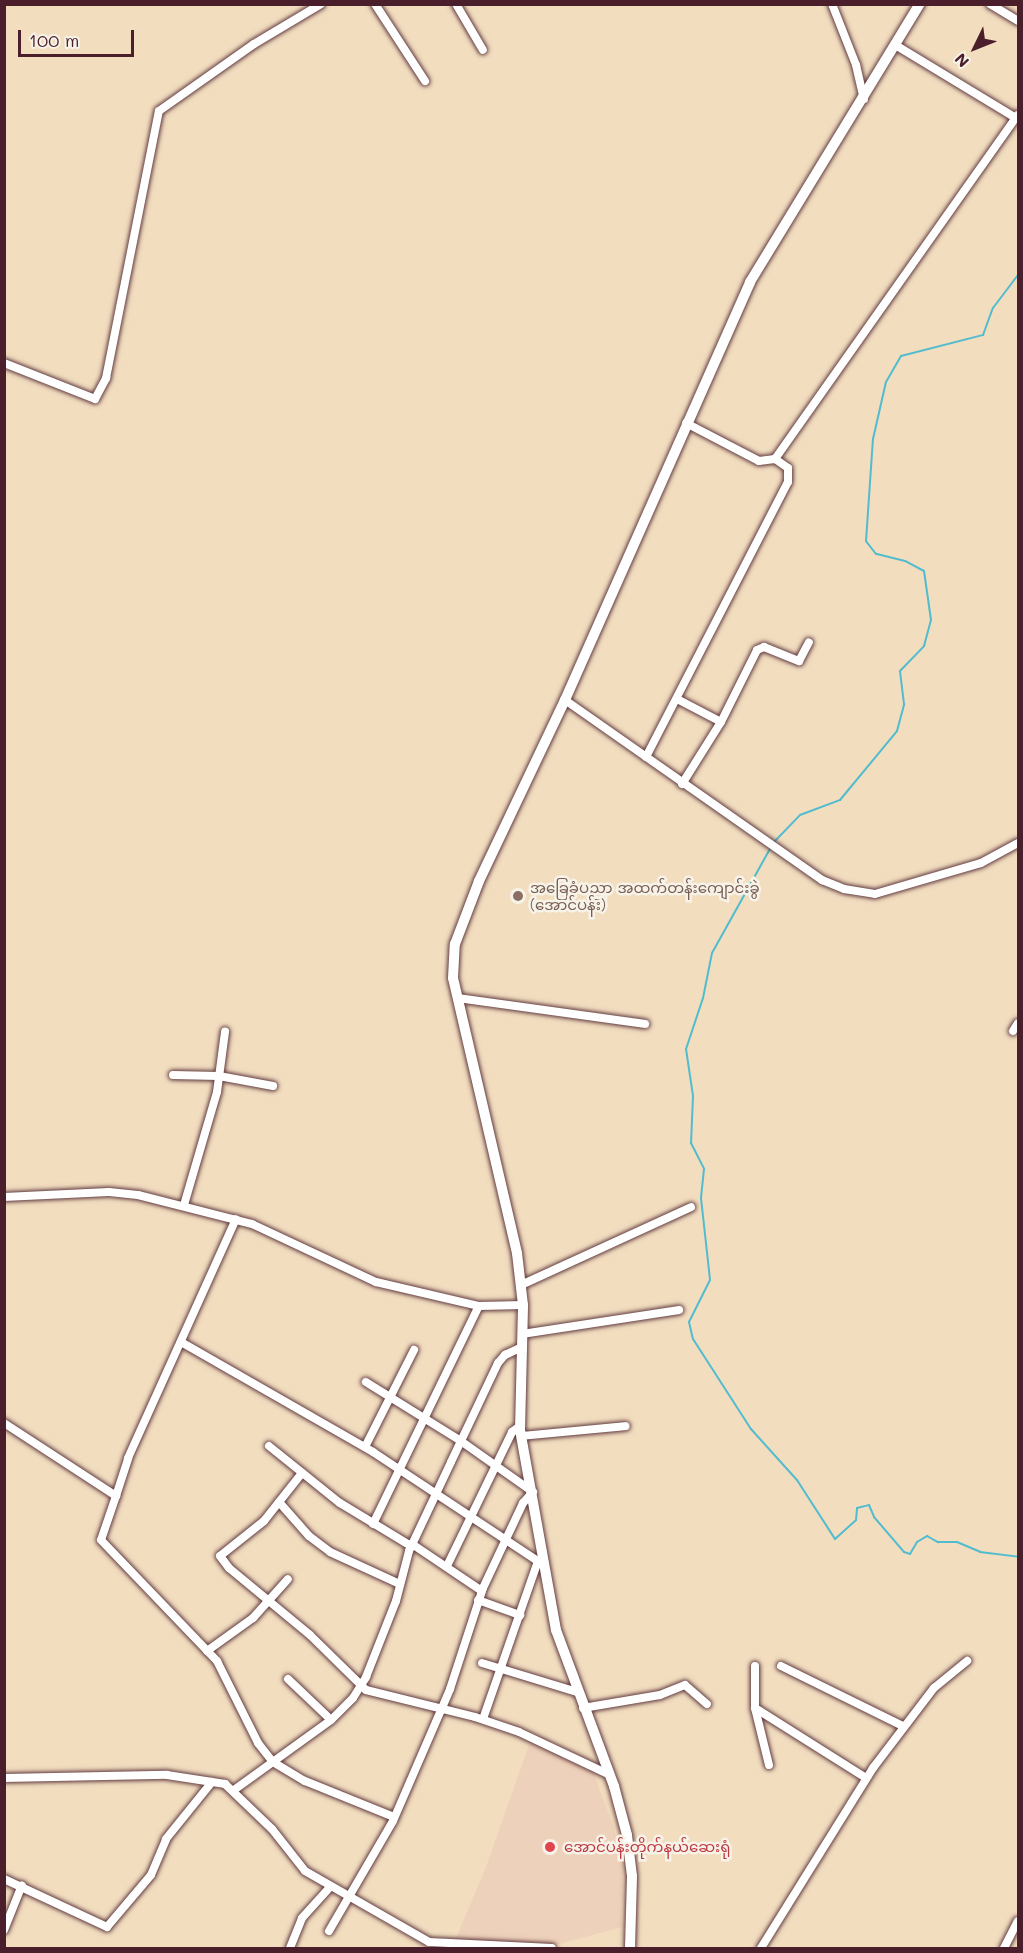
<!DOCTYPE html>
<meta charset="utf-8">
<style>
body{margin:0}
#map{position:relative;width:1023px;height:1953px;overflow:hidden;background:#f2ddbf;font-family:Mali,"Noto Sans Myanmar",sans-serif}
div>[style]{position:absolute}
.built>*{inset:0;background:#eed1ba}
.stream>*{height:2px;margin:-1px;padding:0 1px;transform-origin:1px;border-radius:1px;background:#52bccf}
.roads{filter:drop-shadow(0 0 2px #633c41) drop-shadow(0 0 2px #633c41)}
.minor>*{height:8px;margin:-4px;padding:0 4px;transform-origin:4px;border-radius:4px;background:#fff}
.major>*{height:10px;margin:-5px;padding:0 5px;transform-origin:5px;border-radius:5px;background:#fff}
.dots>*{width:16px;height:16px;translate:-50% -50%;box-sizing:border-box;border:3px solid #f7f3e8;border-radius:50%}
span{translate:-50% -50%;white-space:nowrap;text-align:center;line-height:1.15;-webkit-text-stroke:5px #f7f3e8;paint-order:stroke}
.education-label{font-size:15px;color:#785e54}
.left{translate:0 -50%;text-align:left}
.health-label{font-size:15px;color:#be3a42}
.frame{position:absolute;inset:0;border:6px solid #4a1f2b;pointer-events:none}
.north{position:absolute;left:945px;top:18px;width:60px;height:60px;-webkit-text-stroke:4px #f7f3e8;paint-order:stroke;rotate:227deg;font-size:16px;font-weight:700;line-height:24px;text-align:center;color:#4a1f2b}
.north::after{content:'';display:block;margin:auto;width:21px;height:27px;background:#4a1f2b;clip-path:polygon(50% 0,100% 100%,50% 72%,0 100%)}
.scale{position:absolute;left:18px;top:30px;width:116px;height:27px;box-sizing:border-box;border:3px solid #4a1f2b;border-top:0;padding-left:8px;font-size:18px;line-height:21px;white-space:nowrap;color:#4a1f2b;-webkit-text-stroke:4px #f7f3e8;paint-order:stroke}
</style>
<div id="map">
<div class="built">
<div style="clip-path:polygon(530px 1742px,593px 1772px,613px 1825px,623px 1870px,622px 1927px,559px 1944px,454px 1943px,486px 1867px)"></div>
</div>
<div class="stream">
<div style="left:774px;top:842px;width:37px;rotate:-46deg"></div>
<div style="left:800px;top:815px;width:43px;rotate:-20.6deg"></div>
<div style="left:840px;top:800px;width:89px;rotate:-50.4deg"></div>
<div style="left:897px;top:731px;width:28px;rotate:-75deg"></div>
<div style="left:904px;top:704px;width:33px;rotate:-97deg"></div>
<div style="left:900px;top:671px;width:35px;rotate:-46deg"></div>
<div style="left:924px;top:646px;width:27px;rotate:-75deg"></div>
<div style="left:931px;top:620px;width:49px;rotate:-98.1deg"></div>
<div style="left:924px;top:571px;width:21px;rotate:-152deg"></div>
<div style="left:905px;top:561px;width:30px;rotate:-166deg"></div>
<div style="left:876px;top:554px;width:16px;rotate:-128deg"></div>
<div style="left:866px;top:541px;width:102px;rotate:-86.1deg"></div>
<div style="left:873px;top:439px;width:58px;rotate:-77.2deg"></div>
<div style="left:886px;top:382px;width:30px;rotate:-60deg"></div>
<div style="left:901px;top:356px;width:85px;rotate:-14.4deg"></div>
<div style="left:983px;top:335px;width:29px;rotate:-70deg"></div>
<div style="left:993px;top:308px;width:41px;rotate:-52.9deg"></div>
<div style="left:771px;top:847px;width:121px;rotate:119.1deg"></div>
<div style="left:712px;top:953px;width:46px;rotate:101.3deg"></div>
<div style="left:703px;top:998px;width:54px;rotate:108.4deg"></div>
<div style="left:686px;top:1049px;width:48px;rotate:81.5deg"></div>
<div style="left:693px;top:1096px;width:47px;rotate:92.4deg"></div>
<div style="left:691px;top:1143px;width:29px;rotate:63deg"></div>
<div style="left:704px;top:1169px;width:29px;rotate:96deg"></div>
<div style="left:701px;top:1198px;width:82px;rotate:83.7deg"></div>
<div style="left:710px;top:1280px;width:47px;rotate:116.6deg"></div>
<div style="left:689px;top:1322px;width:17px;rotate:77deg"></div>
<div style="left:693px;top:1339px;width:107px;rotate:57.2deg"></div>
<div style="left:751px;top:1429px;width:69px;rotate:48deg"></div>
<div style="left:797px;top:1480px;width:70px;rotate:57.2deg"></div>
<div style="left:835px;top:1539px;width:28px;rotate:-42deg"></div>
<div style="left:856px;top:1520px;width:12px;rotate:-85deg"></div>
<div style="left:857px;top:1508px;width:12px;rotate:-14deg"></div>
<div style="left:869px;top:1505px;width:13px;rotate:67deg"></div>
<div style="left:874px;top:1517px;width:46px;rotate:49.4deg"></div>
<div style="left:904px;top:1552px;width:6px;rotate:18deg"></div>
<div style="left:910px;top:1554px;width:14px;rotate:-60deg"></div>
<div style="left:917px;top:1542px;width:12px;rotate:-31deg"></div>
<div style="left:927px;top:1536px;width:13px;rotate:29deg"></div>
<div style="left:938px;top:1542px;width:19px"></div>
<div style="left:957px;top:1542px;width:25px;rotate:23deg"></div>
<div style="left:980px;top:1552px;width:38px;rotate:7deg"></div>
</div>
<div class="roads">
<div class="minor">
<div style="left:375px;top:4px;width:92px;rotate:57deg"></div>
<div style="left:456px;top:4px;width:53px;rotate:59.6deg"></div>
<div style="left:832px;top:4px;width:66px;rotate:68.5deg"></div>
<div style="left:856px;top:65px;width:35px;rotate:77deg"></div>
<div style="left:990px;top:4px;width:33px;rotate:31deg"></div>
<div style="left:897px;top:46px;width:139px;rotate:31.2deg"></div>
<div style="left:4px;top:363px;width:98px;rotate:21.6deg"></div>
<div style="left:95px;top:399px;width:24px;rotate:-62deg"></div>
<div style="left:106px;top:378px;width:272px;rotate:-78.8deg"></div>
<div style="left:159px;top:111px;width:116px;rotate:-35.2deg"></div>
<div style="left:254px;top:44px;width:78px;rotate:-30.8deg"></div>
<div style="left:686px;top:423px;width:82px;rotate:27.5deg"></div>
<div style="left:759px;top:461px;width:16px;rotate:-7deg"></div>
<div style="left:775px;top:459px;width:421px;rotate:-54.8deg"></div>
<div style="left:565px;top:700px;width:314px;rotate:35deg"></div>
<div style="left:822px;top:880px;width:24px;rotate:22deg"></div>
<div style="left:844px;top:889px;width:31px;rotate:9deg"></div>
<div style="left:875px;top:894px;width:110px;rotate:-16.3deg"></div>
<div style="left:981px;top:863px;width:42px;rotate:-28.4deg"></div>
<div style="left:679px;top:700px;width:47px;rotate:27.6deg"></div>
<div style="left:646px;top:757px;width:309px;rotate:-62.7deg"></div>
<div style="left:788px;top:482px;width:14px;rotate:-90deg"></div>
<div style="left:788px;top:468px;width:16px;rotate:-145deg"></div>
<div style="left:682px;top:784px;width:73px;rotate:-57.8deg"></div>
<div style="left:721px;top:722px;width:80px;rotate:-63.4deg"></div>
<div style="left:757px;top:650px;width:8px;rotate:-23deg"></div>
<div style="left:764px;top:647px;width:38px;rotate:22deg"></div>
<div style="left:799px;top:661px;width:21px;rotate:-62deg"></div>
<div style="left:458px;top:998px;width:189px;rotate:7.9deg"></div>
<div style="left:1013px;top:1031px;width:9px;rotate:-58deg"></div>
<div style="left:173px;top:1075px;width:46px;rotate:1.2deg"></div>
<div style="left:219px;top:1076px;width:55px;rotate:10.5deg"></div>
<div style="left:4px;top:1197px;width:105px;rotate:-2.7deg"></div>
<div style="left:109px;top:1192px;width:29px;rotate:6deg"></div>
<div style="left:138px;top:1195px;width:118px;rotate:14.3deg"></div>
<div style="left:252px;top:1224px;width:137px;rotate:25.1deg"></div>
<div style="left:376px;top:1282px;width:106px;rotate:13.1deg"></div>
<div style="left:479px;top:1306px;width:44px;rotate:-1.3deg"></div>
<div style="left:184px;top:1205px;width:118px;rotate:-73.7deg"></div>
<div style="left:217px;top:1092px;width:61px;rotate:-82.4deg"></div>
<div style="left:521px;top:1285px;width:187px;rotate:-24.6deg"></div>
<div style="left:522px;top:1334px;width:159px;rotate:-8.7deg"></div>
<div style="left:181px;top:1342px;width:221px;rotate:29.8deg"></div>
<div style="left:373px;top:1452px;width:205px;rotate:33.5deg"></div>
<div style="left:4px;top:1423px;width:134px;rotate:33.1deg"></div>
<div style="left:116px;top:1496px;width:46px;rotate:108.8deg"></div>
<div style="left:101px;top:1540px;width:168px;rotate:46.2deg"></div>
<div style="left:217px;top:1661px;width:92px;rotate:63.4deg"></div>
<div style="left:258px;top:1743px;width:24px;rotate:52deg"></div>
<div style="left:273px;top:1762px;width:37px;rotate:31deg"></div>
<div style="left:305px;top:1781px;width:96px;rotate:22deg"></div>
<div style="left:521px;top:1436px;width:105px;rotate:-5.4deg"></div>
<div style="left:269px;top:1446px;width:91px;rotate:38.8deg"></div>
<div style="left:340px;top:1503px;width:83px;rotate:31.2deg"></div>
<div style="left:365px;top:1447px;width:109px;rotate:-63.2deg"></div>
<div style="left:302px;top:1473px;width:61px;rotate:128.4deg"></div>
<div style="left:264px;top:1521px;width:56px;rotate:141.5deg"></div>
<div style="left:220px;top:1556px;width:15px;rotate:53deg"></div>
<div style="left:229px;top:1568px;width:105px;rotate:39.6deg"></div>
<div style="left:310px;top:1635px;width:78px;rotate:44.5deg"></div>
<div style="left:366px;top:1690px;width:112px;rotate:13.9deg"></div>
<div style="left:475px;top:1717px;width:46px;rotate:18.8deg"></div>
<div style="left:519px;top:1732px;width:101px;rotate:25.3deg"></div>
<div style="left:116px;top:1496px;width:40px;rotate:-72deg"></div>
<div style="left:128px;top:1458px;width:262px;rotate:-65.7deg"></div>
<div style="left:279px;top:1502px;width:45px;rotate:48.6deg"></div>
<div style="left:309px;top:1536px;width:26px;rotate:37deg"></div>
<div style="left:330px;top:1552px;width:77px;rotate:24.6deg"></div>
<div style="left:373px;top:1524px;width:242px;rotate:-64.1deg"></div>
<div style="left:412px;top:1544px;width:84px;rotate:33.9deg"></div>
<div style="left:447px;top:1566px;width:149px;rotate:-64.1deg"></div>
<div style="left:512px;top:1432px;width:10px;rotate:-37deg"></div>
<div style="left:478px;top:1600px;width:45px;rotate:19.7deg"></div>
<div style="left:207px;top:1651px;width:57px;rotate:-35.7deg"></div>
<div style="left:253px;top:1618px;width:52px;rotate:-48.1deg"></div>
<div style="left:482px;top:1663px;width:99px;rotate:17deg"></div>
<div style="left:755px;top:1666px;width:42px;rotate:90deg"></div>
<div style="left:781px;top:1666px;width:136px;rotate:26.2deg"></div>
<div style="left:288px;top:1679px;width:59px;rotate:43.6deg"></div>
<div style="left:583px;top:1708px;width:78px;rotate:-9.6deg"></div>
<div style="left:660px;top:1695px;width:27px;rotate:-22deg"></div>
<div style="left:685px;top:1685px;width:29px;rotate:41deg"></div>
<div style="left:483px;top:1719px;width:167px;rotate:-70.8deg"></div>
<div style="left:769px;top:1765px;width:59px;rotate:-103.8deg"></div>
<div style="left:755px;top:1708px;width:131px;rotate:32.2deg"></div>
<div style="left:4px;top:1778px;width:163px;rotate:-1.1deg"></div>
<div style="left:167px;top:1775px;width:59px;rotate:8.8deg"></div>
<div style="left:225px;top:1784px;width:65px;rotate:43.8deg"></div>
<div style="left:272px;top:1829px;width:53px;rotate:51.8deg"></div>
<div style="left:305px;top:1871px;width:143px;rotate:29.8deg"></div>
<div style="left:429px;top:1942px;width:123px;rotate:2.8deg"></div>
<div style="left:234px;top:1790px;width:120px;rotate:-35.8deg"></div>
<div style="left:331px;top:1720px;width:31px;rotate:-45deg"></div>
<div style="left:353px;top:1698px;width:25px;rotate:-58deg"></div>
<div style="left:366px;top:1677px;width:82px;rotate:-68.5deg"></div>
<div style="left:396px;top:1601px;width:52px;rotate:-75.4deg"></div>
<div style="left:409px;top:1551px;width:98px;rotate:-64.7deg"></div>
<div style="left:451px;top:1462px;width:110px;rotate:-64.6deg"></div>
<div style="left:498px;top:1363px;width:11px;rotate:-49deg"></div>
<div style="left:505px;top:1355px;width:19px;rotate:-25deg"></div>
<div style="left:4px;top:1879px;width:114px;rotate:25deg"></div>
<div style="left:107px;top:1927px;width:68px;rotate:-49.8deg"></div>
<div style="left:151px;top:1875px;width:39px;rotate:-67deg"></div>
<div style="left:166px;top:1839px;width:73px;rotate:-51.1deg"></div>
<div style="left:4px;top:1930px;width:48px;rotate:-68.2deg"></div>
<div style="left:329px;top:1931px;width:127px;rotate:-59.8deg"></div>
<div style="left:393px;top:1821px;width:144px;rotate:-66.6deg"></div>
<div style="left:450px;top:1689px;width:106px;rotate:-71.9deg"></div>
<div style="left:483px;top:1588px;width:94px;rotate:-64.8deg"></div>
<div style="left:523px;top:1503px;width:15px;rotate:-48deg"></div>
<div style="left:533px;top:1492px;width:88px;rotate:-144.7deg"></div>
<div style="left:461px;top:1441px;width:112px;rotate:-148.2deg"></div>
<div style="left:290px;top:1948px;width:32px;rotate:-68deg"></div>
<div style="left:302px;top:1918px;width:42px;rotate:-47.9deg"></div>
<div style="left:761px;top:1948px;width:212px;rotate:-58.1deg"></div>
<div style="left:873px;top:1768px;width:101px;rotate:-52.7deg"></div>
<div style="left:934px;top:1688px;width:43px;rotate:-39.3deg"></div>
<div style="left:1004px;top:1948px;width:30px;rotate:-63deg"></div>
</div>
<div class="major">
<div style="left:630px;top:1948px;width:72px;rotate:-88.4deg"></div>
<div style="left:632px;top:1876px;width:41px;rotate:-97deg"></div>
<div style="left:627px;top:1835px;width:51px;rotate:-104.9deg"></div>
<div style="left:614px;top:1786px;width:166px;rotate:-110.4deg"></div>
<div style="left:556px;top:1630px;width:203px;rotate:-100.2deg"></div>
<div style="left:520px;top:1430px;width:125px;rotate:-88.6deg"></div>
<div style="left:523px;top:1305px;width:52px;rotate:-96.6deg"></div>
<div style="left:517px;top:1253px;width:282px;rotate:-103.1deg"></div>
<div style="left:453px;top:978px;width:34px;rotate:-87deg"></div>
<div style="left:455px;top:944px;width:67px;rotate:-69.1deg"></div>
<div style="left:479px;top:881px;width:200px;rotate:-64.6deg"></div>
<div style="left:565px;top:700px;width:457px;rotate:-66.1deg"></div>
<div style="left:750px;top:282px;width:326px;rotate:-58.6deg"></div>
</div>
</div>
<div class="dots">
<div style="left:518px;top:896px;background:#8d6e63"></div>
<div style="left:550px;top:1847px;background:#e0444e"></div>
</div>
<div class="education-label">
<span class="left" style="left:530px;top:896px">အခြေခံပညာ အထက်တန်းကျောင်းခွဲ<br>(အောင်ပန်း)</span>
</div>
<div class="health-label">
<span class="left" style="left:564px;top:1847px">အောင်ပန်းတိုက်နယ်ဆေးရုံ</span>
</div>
<div class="frame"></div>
<div class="north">N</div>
<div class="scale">100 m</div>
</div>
